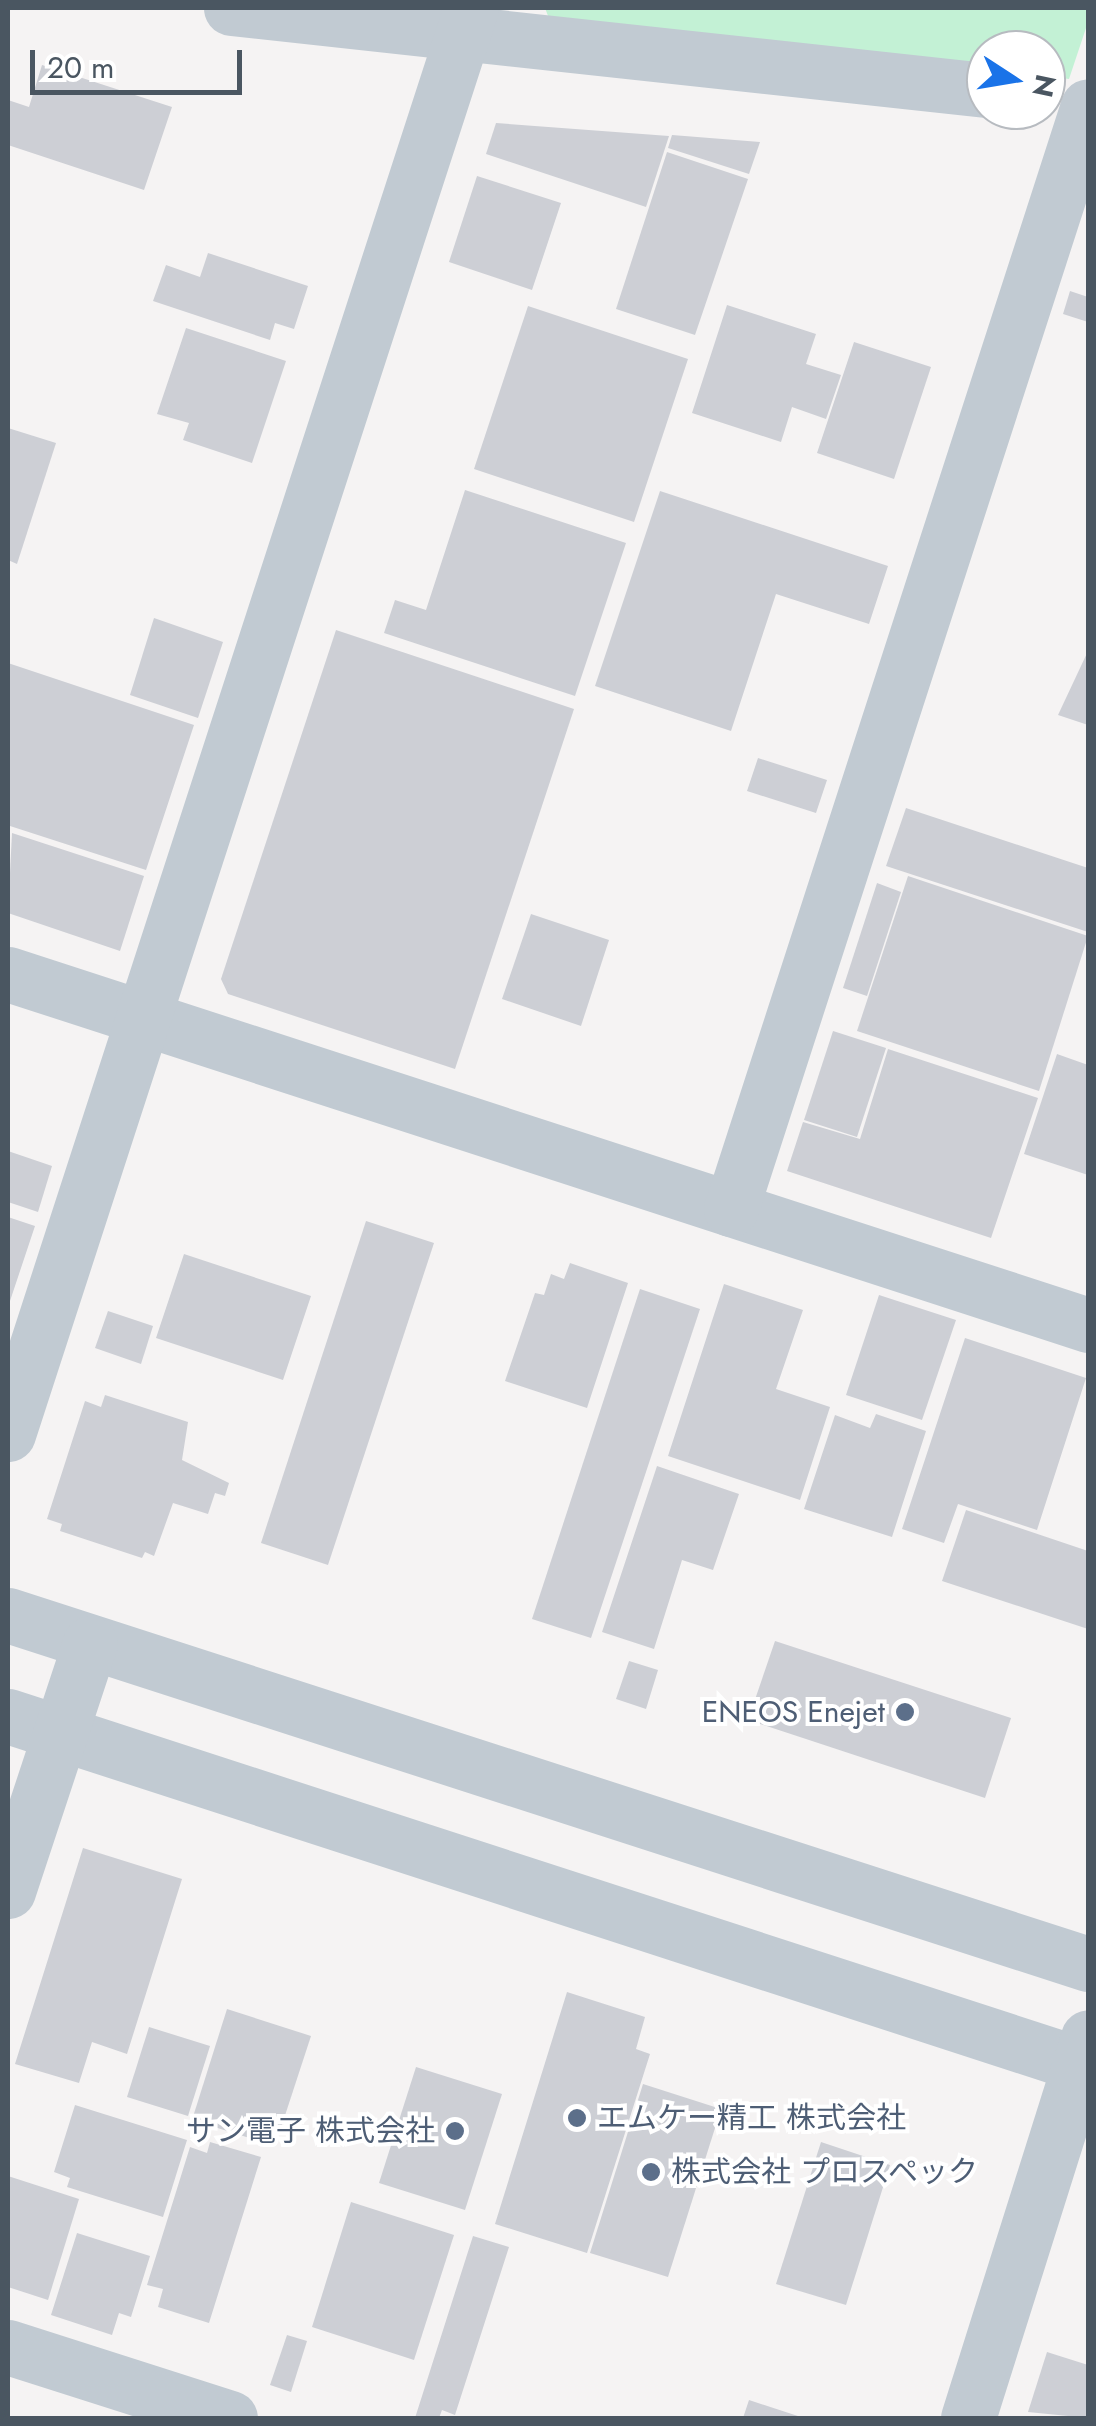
<!DOCTYPE html>
<meta charset="utf-8">
<style>
body{margin:0}
#map{position:relative;width:1096px;height:2426px;overflow:hidden;background:#f5f3f3;font-family:Jost,"Noto Sans JP",sans-serif}
div>[style]{position:absolute}
.green>*{inset:0;background:#c3f1d5}
.building>*{inset:0;background:#cdcfd5}
.minor>*{height:55px;margin:-27.5px;padding:0 27.5px;transform-origin:27.5px;border-radius:27.5px;background:#c1cad2}
.dots>*{width:28px;height:28px;translate:-50% -50%;box-sizing:border-box;border:5px solid #fff;border-radius:50%}
span{translate:-50% -50%;white-space:nowrap;text-align:center;line-height:1.15;-webkit-text-stroke:8px #fff;paint-order:stroke}
.service-label{font-size:30px;color:#4e5e75}
.right{translate:-100% -50%;text-align:right}
.left{translate:0 -50%;text-align:left}
.frame{position:absolute;inset:0;border:10px solid #4a5661;pointer-events:none}
.north{position:absolute;left:966px;top:30px;width:100px;height:100px;box-sizing:border-box;background:#fff;border:2px solid #b7bbc0;border-radius:50%;rotate:102deg;font-size:28px;font-weight:700;line-height:40px;text-align:center;color:#4a5661}
.north::after{content:'';display:block;margin:auto;width:35px;height:45px;background:#1a73e8;clip-path:polygon(50% 0,100% 100%,50% 72%,0 100%)}
.scale{position:absolute;left:30px;top:50px;width:212px;height:45px;box-sizing:border-box;border:5px solid #4a5661;border-top:0;padding-left:12px;font-size:30px;line-height:35px;white-space:nowrap;color:#4a5661;-webkit-text-stroke:8px #fff;paint-order:stroke}
</style>
<div id="map">
<div class="green">
<div style="clip-path:polygon(545px 8px,1088px 8px,1088px 22px,1069px 79px,1046px 76px,1046px 50px,986px 50px,986px 69px,550px 21px)"></div>
</div>
<div class="building">
<div style="clip-path:polygon(42px 65px,172px 107px,144px 190px,8px 145px,8px 100px,29px 107px)"></div>
<div style="clip-path:polygon(496px 123px,669px 136px,646px 207px,486px 154px)"></div>
<div style="clip-path:polygon(672px 135px,760px 142px,749px 174px,668px 148px)"></div>
<div style="clip-path:polygon(667px 152px,748px 179px,695px 335px,616px 309px)"></div>
<div style="clip-path:polygon(477px 176px,561px 203px,532px 290px,449px 262px)"></div>
<div style="clip-path:polygon(208px 253px,308px 286px,294px 329px,275px 323px,270px 340px,153px 301px,166px 265px,200px 277px)"></div>
<div style="clip-path:polygon(1070px 291px,1088px 297px,1088px 322px,1063px 314px)"></div>
<div style="clip-path:polygon(727px 305px,816px 334px,806px 364px,841px 375px,826px 419px,792px 407px,781px 442px,692px 413px)"></div>
<div style="clip-path:polygon(528px 306px,688px 359px,634px 522px,474px 469px)"></div>
<div style="clip-path:polygon(186px 328px,286px 361px,252px 463px,183px 440px,189px 423px,157px 414px)"></div>
<div style="clip-path:polygon(854px 342px,931px 367px,894px 479px,817px 453px)"></div>
<div style="clip-path:polygon(8px 428px,56px 443px,17px 564px,8px 560px)"></div>
<div style="clip-path:polygon(465px 490px,626px 543px,575px 696px,384px 633px,395px 600px,426px 610px)"></div>
<div style="clip-path:polygon(660px 491px,888px 566px,869px 624px,776px 594px,731px 731px,595px 686px)"></div>
<div style="clip-path:polygon(154px 618px,223px 642px,198px 718px,130px 695px)"></div>
<div style="clip-path:polygon(336px 630px,574px 709px,455px 1069px,228px 994px,221px 979px)"></div>
<div style="clip-path:polygon(1088px 651px,1088px 725px,1058px 715px)"></div>
<div style="clip-path:polygon(8px 663px,194px 725px,146px 870px,10px 826px,8px 832px)"></div>
<div style="clip-path:polygon(758px 758px,827px 780px,816px 813px,747px 791px)"></div>
<div style="clip-path:polygon(906px 808px,1088px 868px,1088px 932px,886px 866px)"></div>
<div style="clip-path:polygon(12px 833px,144px 876px,120px 951px,8px 913px)"></div>
<div style="clip-path:polygon(908px 876px,1088px 936px,1039px 1091px,857px 1031px)"></div>
<div style="clip-path:polygon(877px 883px,901px 892px,867px 996px,843px 988px)"></div>
<div style="clip-path:polygon(531px 914px,609px 940px,581px 1026px,502px 999px)"></div>
<div style="clip-path:polygon(833px 1031px,886px 1048px,857px 1137px,804px 1120px)"></div>
<div style="clip-path:polygon(888px 1049px,1038px 1098px,991px 1238px,787px 1171px,803px 1122px,860px 1139px)"></div>
<div style="clip-path:polygon(1057px 1054px,1088px 1065px,1088px 1175px,1024px 1154px)"></div>
<div style="clip-path:polygon(8px 1151px,52px 1166px,38px 1212px,8px 1202px)"></div>
<div style="clip-path:polygon(8px 1217px,35px 1226px,8px 1307px)"></div>
<div style="clip-path:polygon(366px 1221px,434px 1243px,328px 1565px,261px 1543px)"></div>
<div style="clip-path:polygon(184px 1254px,311px 1296px,283px 1380px,156px 1338px)"></div>
<div style="clip-path:polygon(570px 1263px,628px 1283px,587px 1408px,505px 1381px,535px 1293px,544px 1295px,551px 1274px,564px 1279px)"></div>
<div style="clip-path:polygon(724px 1284px,803px 1310px,776px 1389px,830px 1407px,800px 1500px,668px 1456px)"></div>
<div style="clip-path:polygon(640px 1289px,700px 1309px,591px 1638px,532px 1619px)"></div>
<div style="clip-path:polygon(879px 1295px,956px 1320px,922px 1420px,846px 1395px)"></div>
<div style="clip-path:polygon(108px 1311px,153px 1326px,141px 1364px,95px 1348px)"></div>
<div style="clip-path:polygon(965px 1338px,1086px 1378px,1037px 1530px,958px 1504px,944px 1543px,902px 1529px)"></div>
<div style="clip-path:polygon(105px 1395px,188px 1422px,182px 1460px,229px 1483px,225px 1496px,215px 1493px,208px 1514px,173px 1503px,154px 1556px,145px 1552px,142px 1558px,60px 1531px,62px 1524px,47px 1519px,85px 1401px,101px 1407px)"></div>
<div style="clip-path:polygon(876px 1414px,926px 1431px,892px 1537px,804px 1509px,835px 1415px,870px 1428px)"></div>
<div style="clip-path:polygon(657px 1466px,739px 1494px,713px 1570px,682px 1560px,654px 1649px,602px 1632px)"></div>
<div style="clip-path:polygon(966px 1510px,1088px 1551px,1088px 1629px,942px 1581px)"></div>
<div style="clip-path:polygon(775px 1641px,1011px 1718px,985px 1798px,748px 1720px)"></div>
<div style="clip-path:polygon(629px 1661px,658px 1670px,646px 1709px,616px 1699px)"></div>
<div style="clip-path:polygon(83px 1848px,182px 1879px,127px 2054px,92px 2042px,79px 2083px,15px 2064px)"></div>
<div style="clip-path:polygon(567px 1992px,645px 2017px,636px 2049px,650px 2054px,587px 2253px,495px 2224px)"></div>
<div style="clip-path:polygon(227px 2009px,311px 2036px,275px 2146px,192px 2120px)"></div>
<div style="clip-path:polygon(149px 2027px,210px 2046px,188px 2116px,127px 2097px)"></div>
<div style="clip-path:polygon(416px 2067px,502px 2094px,465px 2210px,379px 2183px)"></div>
<div style="clip-path:polygon(643px 2084px,721px 2109px,668px 2277px,590px 2253px)"></div>
<div style="clip-path:polygon(75px 2105px,187px 2140px,163px 2217px,67px 2187px,70px 2178px,54px 2172px)"></div>
<div style="clip-path:polygon(210px 2142px,261px 2157px,209px 2323px,158px 2307px,163px 2289px,147px 2285px,190px 2147px,207px 2153px)"></div>
<div style="clip-path:polygon(821px 2142px,890px 2165px,846px 2305px,776px 2284px)"></div>
<div style="clip-path:polygon(8px 2176px,79px 2199px,48px 2300px,8px 2287px)"></div>
<div style="clip-path:polygon(351px 2202px,454px 2235px,414px 2360px,312px 2327px)"></div>
<div style="clip-path:polygon(77px 2233px,150px 2256px,131px 2317px,119px 2313px,112px 2335px,51px 2315px)"></div>
<div style="clip-path:polygon(473px 2236px,509px 2247px,455px 2415px,442px 2410px,439px 2418px,415px 2418px)"></div>
<div style="clip-path:polygon(287px 2335px,307px 2341px,291px 2392px,270px 2385px)"></div>
<div style="clip-path:polygon(1047px 2352px,1088px 2365px,1088px 2418px,1028px 2412px)"></div>
<div style="clip-path:polygon(749px 2400px,804px 2418px,743px 2418px)"></div>
</div>
<div class="minor">
<div style="left:231px;top:8px;width:759px;rotate:6.2deg"></div>
<div style="left:8px;top:974px;width:1136px;rotate:18deg"></div>
<div style="left:731px;top:1209px;width:1159px;rotate:-72.07deg"></div>
<div style="left:8px;top:1434px;width:1499px;rotate:-72.01deg"></div>
<div style="left:8px;top:1615px;width:1135px;rotate:17.91deg"></div>
<div style="left:8px;top:1716px;width:1136px;rotate:18deg"></div>
<div style="left:8px;top:1891px;width:261px;rotate:-71.7deg"></div>
<div style="left:8px;top:2347px;width:233px;rotate:17.7deg"></div>
<div style="left:968px;top:2418px;width:399px;rotate:-72.5deg"></div>
</div>
<div class="dots">
<div style="left:905px;top:1712px;background:#5c6f8a"></div>
<div style="left:577px;top:2118px;background:#5c6f8a"></div>
<div style="left:455px;top:2131px;background:#5c6f8a"></div>
<div style="left:651px;top:2172px;background:#5c6f8a"></div>
</div>
<div class="service-label">
<span class="right" style="left:885px;top:1712px">ENEOS Enejet</span>
<span class="left" style="left:597px;top:2118px">エムケー精工 株式会社</span>
<span class="right" style="left:435px;top:2131px">サン電子 株式会社</span>
<span class="left" style="left:671px;top:2172px">株式会社 プロスペック</span>
</div>
<div class="frame"></div>
<div class="north">N</div>
<div class="scale">20 m</div>
</div>
